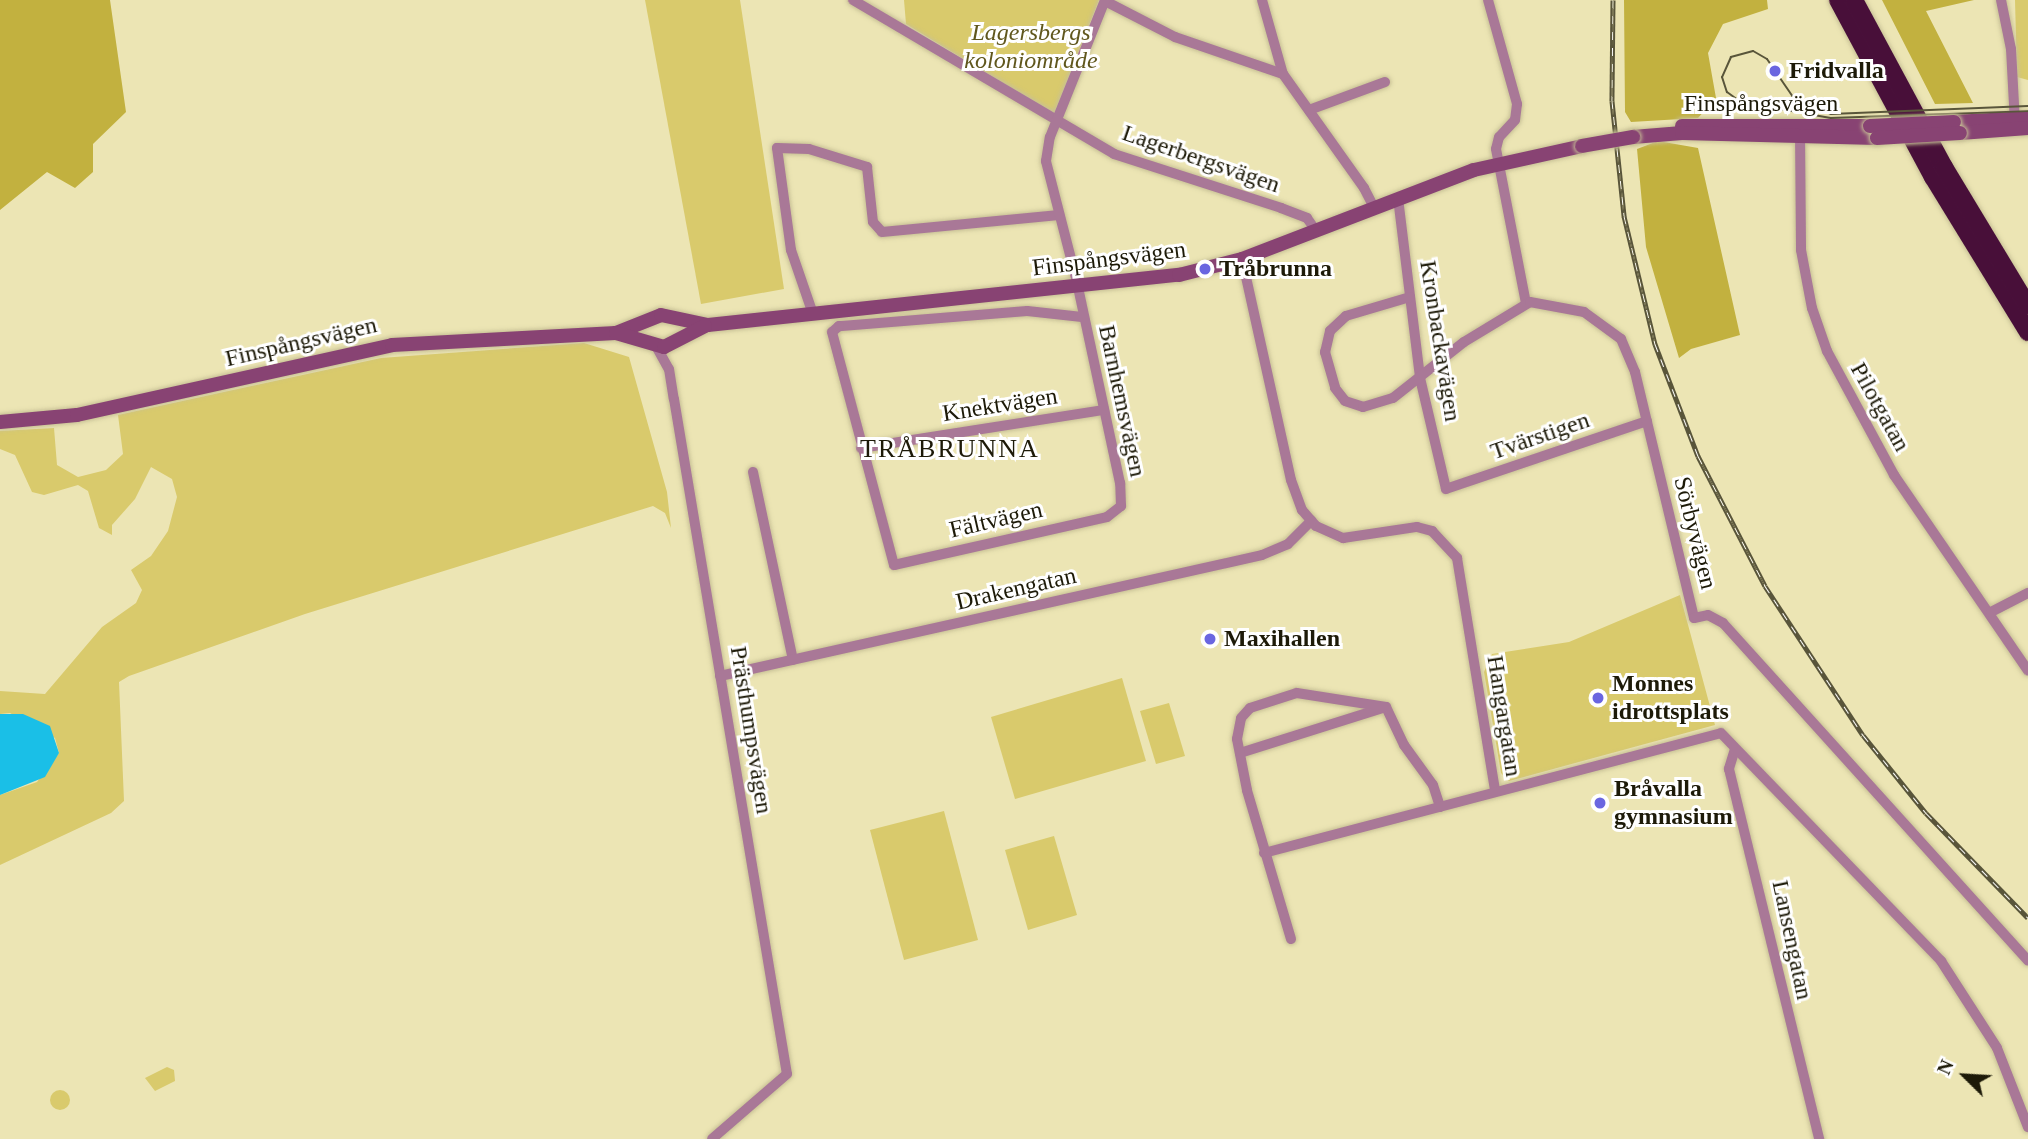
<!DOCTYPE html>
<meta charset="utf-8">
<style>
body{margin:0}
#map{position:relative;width:2028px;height:1139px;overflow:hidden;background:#ece5b4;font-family:"Times New Roman",serif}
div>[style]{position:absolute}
.green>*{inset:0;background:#d9ca6c}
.round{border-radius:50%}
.forest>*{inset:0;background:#c2b13f}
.water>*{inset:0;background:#1abfe7}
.roads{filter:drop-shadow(0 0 2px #c7c095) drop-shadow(0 0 2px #c7c095)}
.street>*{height:10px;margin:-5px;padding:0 5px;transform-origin:5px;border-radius:5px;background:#a97897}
.secondary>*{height:14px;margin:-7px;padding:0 7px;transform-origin:7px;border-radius:7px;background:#884373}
.highway>*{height:18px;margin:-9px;padding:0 9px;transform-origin:9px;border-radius:9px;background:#480f39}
.tram>*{height:2px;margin:-1px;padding:0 1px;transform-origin:1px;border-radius:1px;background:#59553a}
.rail>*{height:5px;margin-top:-2.5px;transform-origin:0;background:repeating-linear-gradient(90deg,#fff 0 8px,#59553a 0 16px);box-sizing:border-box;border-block:2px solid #59553a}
.bridges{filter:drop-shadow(0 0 2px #c7c095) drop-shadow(0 0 2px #c7c095)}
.secondary-bridge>*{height:14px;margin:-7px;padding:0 7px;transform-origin:7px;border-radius:7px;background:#884373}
.dots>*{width:19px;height:19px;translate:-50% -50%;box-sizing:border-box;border:4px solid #fff;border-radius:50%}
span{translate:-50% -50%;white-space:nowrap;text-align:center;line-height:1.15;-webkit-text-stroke:6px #fff;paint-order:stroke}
.park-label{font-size:24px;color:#60571d;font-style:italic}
.poi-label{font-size:24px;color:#1d1a08;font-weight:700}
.left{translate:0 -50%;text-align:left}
.street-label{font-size:24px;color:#1d1a08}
.neighbourhood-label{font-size:26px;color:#1d1a08;letter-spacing:2px}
.north{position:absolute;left:1930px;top:1041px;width:70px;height:70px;-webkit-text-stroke:5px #fff;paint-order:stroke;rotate:294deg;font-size:19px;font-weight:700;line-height:28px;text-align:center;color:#1d1a08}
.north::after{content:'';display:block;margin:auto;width:24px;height:32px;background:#1d1a08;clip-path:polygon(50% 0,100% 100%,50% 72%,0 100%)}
</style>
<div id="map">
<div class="green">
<div style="clip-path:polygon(645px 0,740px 0,784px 289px,701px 304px)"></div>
<div style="clip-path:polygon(904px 0,1099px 0,1054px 114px,906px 24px)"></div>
<div style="clip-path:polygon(2015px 0,2028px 0,2028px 80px,2017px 77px)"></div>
<div style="clip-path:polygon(584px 343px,629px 357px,667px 492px,671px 528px,665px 513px,653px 506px,305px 614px,129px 676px,119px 682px,124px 801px,111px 813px,0 865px,0 795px,37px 782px,59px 753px,55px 738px,10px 713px,0 714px,0 691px,45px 694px,102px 627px,136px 603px,142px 590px,131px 570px,151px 556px,168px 531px,177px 497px,172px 479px,151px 467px,135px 499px,112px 525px,112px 535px,99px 528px,88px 491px,78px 485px,44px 495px,32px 492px,15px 455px,0 449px,0 431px,54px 428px,57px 465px,78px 477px,106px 470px,123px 454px,118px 415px,381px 358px)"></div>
<div style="clip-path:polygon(1680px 595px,1715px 725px,1509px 781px,1501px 773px,1484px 672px,1492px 654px,1569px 642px)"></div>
<div style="clip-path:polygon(1122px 678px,1146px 761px,1015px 799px,991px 717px)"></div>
<div style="clip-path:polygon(1169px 703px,1185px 756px,1156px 764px,1140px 711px)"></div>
<div style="clip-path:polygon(944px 811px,978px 940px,904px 960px,870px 830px)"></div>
<div style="clip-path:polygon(1054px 836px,1077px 915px,1028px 930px,1005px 850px)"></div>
<div style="clip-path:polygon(167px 1067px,174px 1070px,175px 1081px,155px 1091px,145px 1078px)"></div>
<div class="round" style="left:50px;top:1090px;width:20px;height:20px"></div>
</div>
<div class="forest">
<div style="clip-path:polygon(0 0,110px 0,126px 112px,93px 144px,93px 172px,75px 188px,47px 172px,0 210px)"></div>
<div style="clip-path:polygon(1624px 0,1767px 0,1768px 9px,1723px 24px,1708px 53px,1716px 98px,1698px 118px,1631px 122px,1625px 112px)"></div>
<div style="clip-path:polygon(1882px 0,1974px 0,1926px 11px,1973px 103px,1935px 104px)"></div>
<div style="clip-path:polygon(1658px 141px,1698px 148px,1740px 335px,1691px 349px,1679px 358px,1646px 247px,1637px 149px)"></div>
</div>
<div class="water">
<div style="clip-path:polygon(0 714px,23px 714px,50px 726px,59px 753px,45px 777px,0 795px)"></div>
</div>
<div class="roads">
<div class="street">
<div style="left:853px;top:0;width:303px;rotate:30.5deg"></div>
<div style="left:1114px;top:154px;width:176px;rotate:17.9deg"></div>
<div style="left:1281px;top:208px;width:28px;rotate:21deg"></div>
<div style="left:1307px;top:218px;width:16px;rotate:55deg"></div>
<div style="left:1262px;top:0;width:77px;rotate:74.2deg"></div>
<div style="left:1488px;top:0;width:108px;rotate:74.4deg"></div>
<div style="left:1517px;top:104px;width:16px;rotate:97deg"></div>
<div style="left:1515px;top:120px;width:23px;rotate:133deg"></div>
<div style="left:1499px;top:137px;width:12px;rotate:104deg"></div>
<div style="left:1496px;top:149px;width:157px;rotate:79deg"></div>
<div style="left:2001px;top:0;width:50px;rotate:78.5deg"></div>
<div style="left:2011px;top:49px;width:73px;rotate:86.9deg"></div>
<div style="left:1105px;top:1px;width:79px;rotate:27.2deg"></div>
<div style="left:1175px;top:37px;width:114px;rotate:18.9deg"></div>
<div style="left:1283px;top:74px;width:140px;rotate:54.6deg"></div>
<div style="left:1364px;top:188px;width:22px;rotate:63deg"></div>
<div style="left:1309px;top:110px;width:81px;rotate:-20.2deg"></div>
<div style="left:1800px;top:132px;width:118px;rotate:89.5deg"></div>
<div style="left:1801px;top:250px;width:59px;rotate:79.3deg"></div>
<div style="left:1812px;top:308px;width:46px;rotate:70.8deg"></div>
<div style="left:1827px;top:351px;width:141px;rotate:61.6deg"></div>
<div style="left:1894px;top:475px;width:237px;rotate:55.6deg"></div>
<div style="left:1398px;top:198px;width:181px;rotate:83deg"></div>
<div style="left:1420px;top:378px;width:114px;rotate:76.8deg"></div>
<div style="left:1446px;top:489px;width:212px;rotate:-18.7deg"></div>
<div style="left:1242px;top:259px;width:226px;rotate:77.5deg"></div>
<div style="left:1291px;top:480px;width:32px;rotate:70deg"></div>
<div style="left:1302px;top:510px;width:21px;rotate:49deg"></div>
<div style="left:1316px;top:526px;width:30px;rotate:24deg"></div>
<div style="left:1343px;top:538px;width:75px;rotate:-8.5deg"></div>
<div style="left:1417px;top:527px;width:16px;rotate:15deg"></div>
<div style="left:1432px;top:531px;width:37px;rotate:47deg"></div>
<div style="left:1457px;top:558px;width:236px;rotate:80.7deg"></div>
<div style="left:1410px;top:297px;width:67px;rotate:163.5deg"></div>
<div style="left:1346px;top:316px;width:22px;rotate:137deg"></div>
<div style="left:1330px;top:331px;width:22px;rotate:103deg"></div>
<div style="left:1325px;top:352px;width:37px;rotate:74deg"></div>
<div style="left:1335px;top:388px;width:16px;rotate:52deg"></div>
<div style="left:1345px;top:401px;width:19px;rotate:18deg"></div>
<div style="left:1363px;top:407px;width:31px;rotate:-17deg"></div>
<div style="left:1393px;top:398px;width:90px;rotate:-38.3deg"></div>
<div style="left:1464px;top:342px;width:77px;rotate:-31.2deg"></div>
<div style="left:1530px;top:302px;width:55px;rotate:10.5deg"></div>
<div style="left:1584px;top:312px;width:46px;rotate:36.1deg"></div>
<div style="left:1621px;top:339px;width:36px;rotate:67deg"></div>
<div style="left:1635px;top:372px;width:253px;rotate:76.5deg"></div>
<div style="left:1694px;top:618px;width:14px;rotate:-12deg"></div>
<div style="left:1708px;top:615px;width:17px;rotate:28deg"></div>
<div style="left:1723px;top:623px;width:455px;rotate:47.9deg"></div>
<div style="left:813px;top:314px;width:68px;rotate:-109deg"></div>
<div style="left:791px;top:250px;width:103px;rotate:-97.8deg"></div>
<div style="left:777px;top:148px;width:32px;rotate:2deg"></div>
<div style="left:809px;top:149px;width:61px;rotate:17.2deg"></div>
<div style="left:867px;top:167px;width:55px;rotate:83.8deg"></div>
<div style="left:873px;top:222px;width:13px;rotate:48deg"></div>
<div style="left:882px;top:232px;width:178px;rotate:-5.5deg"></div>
<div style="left:1082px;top:317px;width:55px;rotate:-173.8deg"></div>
<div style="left:1027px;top:311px;width:189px;rotate:175.4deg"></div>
<div style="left:839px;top:326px;width:9px;rotate:139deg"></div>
<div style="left:832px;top:332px;width:241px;rotate:75.1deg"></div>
<div style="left:894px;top:565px;width:218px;rotate:-12.7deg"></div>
<div style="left:1107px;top:517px;width:18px;rotate:-38deg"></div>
<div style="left:1121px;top:506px;width:23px;rotate:-92deg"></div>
<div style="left:1120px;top:483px;width:206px;rotate:-102.1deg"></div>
<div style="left:1077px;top:282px;width:125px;rotate:-104.4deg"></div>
<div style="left:1046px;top:161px;width:24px;rotate:-81deg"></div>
<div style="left:1050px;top:137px;width:148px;rotate:-68.1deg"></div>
<div style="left:656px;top:346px;width:26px;rotate:61deg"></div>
<div style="left:669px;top:369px;width:30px;rotate:81deg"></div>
<div style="left:674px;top:399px;width:684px;rotate:80.5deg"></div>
<div style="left:787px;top:1074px;width:99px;rotate:139.1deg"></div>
<div style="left:861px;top:448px;width:246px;rotate:-8.9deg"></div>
<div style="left:753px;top:472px;width:192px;rotate:78deg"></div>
<div style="left:1991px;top:612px;width:42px;rotate:-27.2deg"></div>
<div style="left:720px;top:676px;width:555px;rotate:-12.58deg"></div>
<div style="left:1262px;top:555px;width:28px;rotate:-23deg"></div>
<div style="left:1288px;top:544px;width:33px;rotate:-45deg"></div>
<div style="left:1735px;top:749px;width:21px;rotate:107deg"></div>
<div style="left:1729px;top:769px;width:381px;rotate:76.3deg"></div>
<div style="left:1240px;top:753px;width:153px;rotate:-17.5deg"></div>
<div style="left:1386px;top:707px;width:42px;rotate:64.7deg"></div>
<div style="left:1404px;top:745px;width:49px;rotate:54.1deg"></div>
<div style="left:1433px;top:785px;width:23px;rotate:72deg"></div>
<div style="left:1264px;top:853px;width:472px;rotate:-14.7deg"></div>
<div style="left:1721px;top:733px;width:317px;rotate:46deg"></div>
<div style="left:1941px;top:961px;width:103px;rotate:57.2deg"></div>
<div style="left:1997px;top:1048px;width:85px;rotate:68.6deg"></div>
<div style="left:1291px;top:939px;width:155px;rotate:-106.5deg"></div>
<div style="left:1247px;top:790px;width:52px;rotate:-101.1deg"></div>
<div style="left:1237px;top:739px;width:21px;rotate:-79deg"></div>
<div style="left:1241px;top:718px;width:13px;rotate:-48deg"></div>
<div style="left:1250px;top:708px;width:49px;rotate:-17.7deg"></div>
<div style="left:1297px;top:693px;width:90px;rotate:8.9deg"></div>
</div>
<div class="secondary">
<div style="left:1954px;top:122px;width:74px;rotate:-3.1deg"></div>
<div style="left:1682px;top:126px;width:188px"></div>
<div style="left:1960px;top:133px;width:68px;rotate:-4.2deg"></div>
<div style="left:1633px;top:137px;width:49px;rotate:-4.7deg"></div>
<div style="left:1682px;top:133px;width:195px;rotate:1.5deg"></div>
<div style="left:616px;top:333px;width:48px;rotate:-21.8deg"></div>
<div style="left:661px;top:315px;width:48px;rotate:12deg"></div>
<div style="left:708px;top:325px;width:474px;rotate:-6.1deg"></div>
<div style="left:1179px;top:275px;width:65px;rotate:-14.3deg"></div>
<div style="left:1242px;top:259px;width:248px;rotate:-21deg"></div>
<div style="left:1474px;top:170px;width:111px;rotate:-12.5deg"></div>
<div style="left:0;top:422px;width:77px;rotate:-5.2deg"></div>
<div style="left:77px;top:415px;width:323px;rotate:-12.5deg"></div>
<div style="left:392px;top:345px;width:224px;rotate:-3.1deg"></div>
<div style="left:616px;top:333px;width:50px;rotate:16.3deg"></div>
<div style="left:664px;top:347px;width:46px;rotate:-27.1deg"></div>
</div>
<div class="highway">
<div style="left:1838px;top:0;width:201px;rotate:61.8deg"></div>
<div style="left:1933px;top:177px;width:182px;rotate:58.5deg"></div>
<div style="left:1854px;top:0;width:190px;rotate:61.7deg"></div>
<div style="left:1944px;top:167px;width:162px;rotate:58.9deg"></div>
</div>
</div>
<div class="tram">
<div style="left:2028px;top:106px;width:197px;rotate:177.7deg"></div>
<div style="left:1831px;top:114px;width:42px;rotate:-155.9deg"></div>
<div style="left:1793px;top:97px;width:46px;rotate:-124.4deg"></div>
<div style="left:1767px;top:59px;width:16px;rotate:-150deg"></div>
<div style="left:1753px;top:51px;width:23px;rotate:165deg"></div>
<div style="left:1731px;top:57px;width:22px;rotate:114deg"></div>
<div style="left:1722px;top:77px;width:16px;rotate:72deg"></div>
<div style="left:1727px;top:92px;width:17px;rotate:36deg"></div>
<div style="left:1741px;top:102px;width:91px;rotate:10.1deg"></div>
<div style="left:1831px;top:118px;width:197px;rotate:-2deg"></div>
</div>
<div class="rail">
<div style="left:1613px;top:0;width:101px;rotate:90.6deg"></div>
<div style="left:1612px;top:101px;width:116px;rotate:84deg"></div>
<div style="left:1624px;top:216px;width:132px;rotate:76.4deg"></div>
<div style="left:1655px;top:344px;width:120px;rotate:69deg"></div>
<div style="left:1698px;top:456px;width:146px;rotate:62.7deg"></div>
<div style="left:1765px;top:586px;width:178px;rotate:56.7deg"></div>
<div style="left:1863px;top:735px;width:100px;rotate:51.1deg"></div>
<div style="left:1926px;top:813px;width:146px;rotate:45.8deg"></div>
</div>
<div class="bridges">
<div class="secondary-bridge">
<div style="left:1870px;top:126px;width:84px;rotate:-2.7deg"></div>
<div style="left:1877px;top:138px;width:83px;rotate:-3.4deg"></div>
<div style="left:1582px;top:146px;width:52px;rotate:-10deg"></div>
</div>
</div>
<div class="dots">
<div style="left:1775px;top:71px;background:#6a66e0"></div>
<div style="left:1205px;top:269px;background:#6a66e0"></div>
<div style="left:1210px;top:639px;background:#6a66e0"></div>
<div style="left:1598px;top:698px;background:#6a66e0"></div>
<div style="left:1600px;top:803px;background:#6a66e0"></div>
</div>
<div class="park-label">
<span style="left:1031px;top:47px">Lagersbergs<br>koloniområde</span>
</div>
<div class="poi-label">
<span class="left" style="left:1789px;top:71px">Fridvalla</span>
<span class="left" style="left:1219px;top:269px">Tråbrunna</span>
<span class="left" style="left:1224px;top:639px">Maxihallen</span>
<span class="left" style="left:1612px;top:698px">Monnes<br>idrottsplats</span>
<span class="left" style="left:1614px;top:803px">Bråvalla<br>gymnasium</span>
</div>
<div class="street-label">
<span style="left:1761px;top:104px">Finspångsvägen</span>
<span style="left:1201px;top:159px;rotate:19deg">Lagerbergsvägen</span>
<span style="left:1109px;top:259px;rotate:-7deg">Finspångsvägen</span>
<span style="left:1440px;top:341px;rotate:81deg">Kronbackavägen</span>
<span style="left:301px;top:342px;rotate:-13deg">Finspångsvägen</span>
<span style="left:1122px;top:401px;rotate:78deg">Barnhemsvägen</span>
<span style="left:1000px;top:405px;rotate:-9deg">Knektvägen</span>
<span style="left:1880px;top:407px;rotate:61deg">Pilotgatan</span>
<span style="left:1540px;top:436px;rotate:-19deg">Tvärstigen</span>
<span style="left:996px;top:520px;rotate:-13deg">Fältvägen</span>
<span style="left:1695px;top:533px;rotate:76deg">Sörbyvägen</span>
<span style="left:1016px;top:589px;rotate:-13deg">Drakengatan</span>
<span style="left:1504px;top:716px;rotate:81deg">Hangargatan</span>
<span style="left:751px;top:730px;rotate:81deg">Prästhumpsvägen</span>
<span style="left:1792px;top:940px;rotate:78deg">Lansengatan</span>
</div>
<div class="neighbourhood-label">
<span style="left:950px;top:449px">TRÅBRUNNA</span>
</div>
<div class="north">N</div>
</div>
